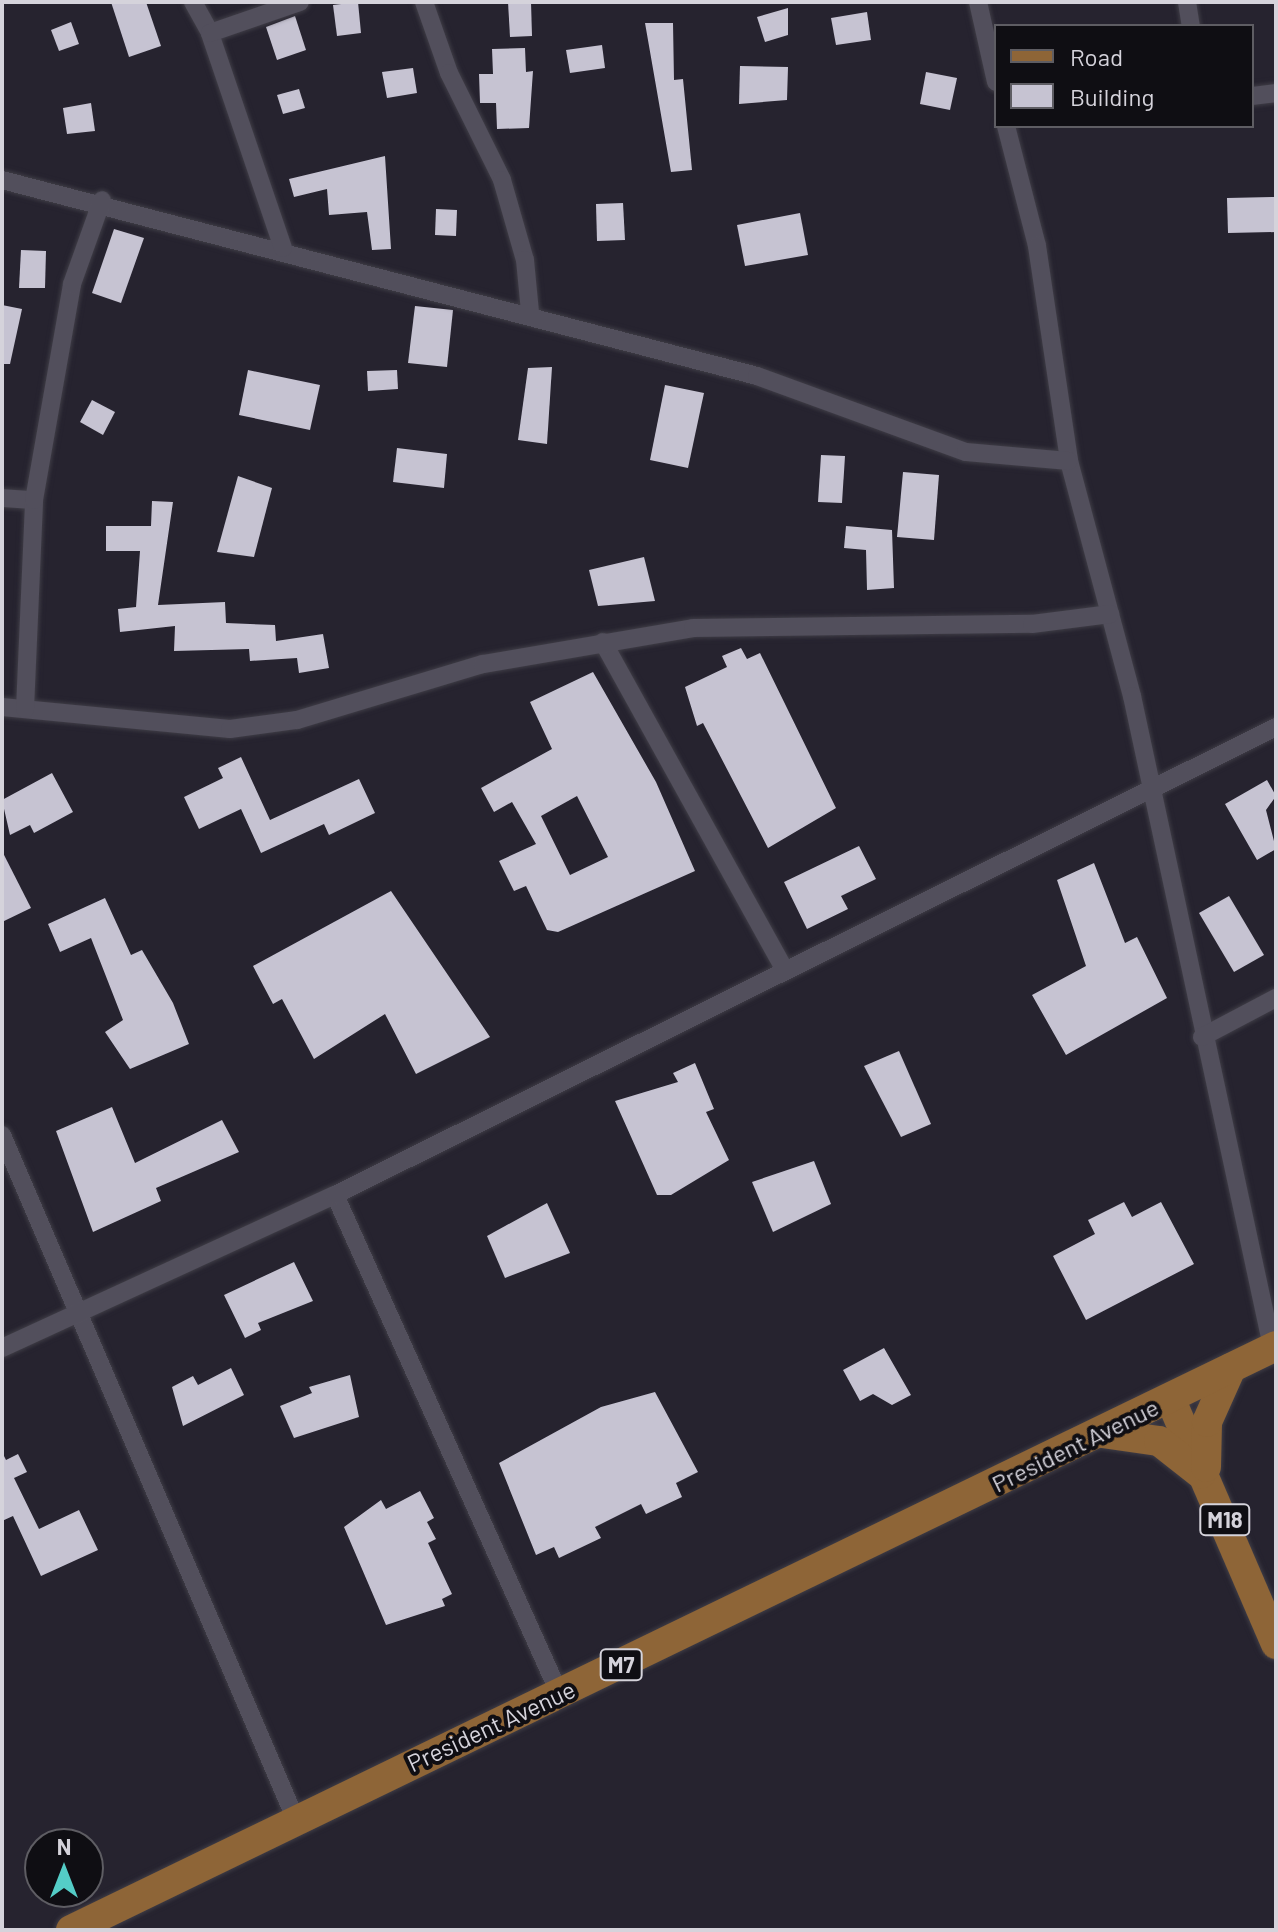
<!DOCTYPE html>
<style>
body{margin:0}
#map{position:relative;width:1278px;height:1932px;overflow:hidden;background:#26232f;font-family:Barlow,sans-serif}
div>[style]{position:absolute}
.building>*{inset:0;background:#c6c3d2}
.roads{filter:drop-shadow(0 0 2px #3f3d46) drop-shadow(0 0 2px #3f3d46)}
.minor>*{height:18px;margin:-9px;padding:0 9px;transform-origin:9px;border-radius:9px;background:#524f5c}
.primary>*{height:30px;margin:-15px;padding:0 15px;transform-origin:15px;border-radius:15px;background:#8e6537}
span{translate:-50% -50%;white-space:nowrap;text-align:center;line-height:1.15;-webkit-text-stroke:8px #0f0e13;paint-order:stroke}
.shield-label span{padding:2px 6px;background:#0f0e13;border:2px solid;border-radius:6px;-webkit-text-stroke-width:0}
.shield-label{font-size:22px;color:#d5d3db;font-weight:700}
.street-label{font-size:24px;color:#d5d3db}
.frame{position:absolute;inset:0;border:4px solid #d5d3db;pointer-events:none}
.legend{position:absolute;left:994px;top:24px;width:260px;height:104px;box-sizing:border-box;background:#0f0e13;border:2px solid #5e5d63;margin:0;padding:10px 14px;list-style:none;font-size:24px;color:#d5d3db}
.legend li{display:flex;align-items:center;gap:16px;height:40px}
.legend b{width:40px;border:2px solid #5e5d63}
.north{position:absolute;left:24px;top:1828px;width:80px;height:80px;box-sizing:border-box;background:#0f0e13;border:2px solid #5e5d63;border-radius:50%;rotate:0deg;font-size:22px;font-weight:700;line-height:32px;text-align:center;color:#d5d3db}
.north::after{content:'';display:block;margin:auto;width:28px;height:36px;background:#54cdc7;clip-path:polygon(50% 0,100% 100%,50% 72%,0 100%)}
</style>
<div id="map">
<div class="building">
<div style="clip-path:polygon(111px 2px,146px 2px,161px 46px,129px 57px)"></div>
<div style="clip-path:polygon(358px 2px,361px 33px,337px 36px,333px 5px)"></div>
<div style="clip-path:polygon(508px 2px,531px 2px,532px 36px,510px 37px)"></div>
<div style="clip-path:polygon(788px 8px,788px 35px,765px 42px,757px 17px)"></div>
<div style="clip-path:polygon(867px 12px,871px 40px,836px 45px,831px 18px)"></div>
<div style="clip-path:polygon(295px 16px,306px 50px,277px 60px,266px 27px)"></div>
<div style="clip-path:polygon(71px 22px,79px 44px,59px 51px,51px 30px)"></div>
<div style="clip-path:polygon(645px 23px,673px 23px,674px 80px,683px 79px,692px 170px,671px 172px)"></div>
<div style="clip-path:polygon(602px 45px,605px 68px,570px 73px,566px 50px)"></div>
<div style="clip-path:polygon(525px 48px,526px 72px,533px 71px,529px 128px,497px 129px,496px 103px,480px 103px,479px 74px,493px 74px,492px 49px)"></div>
<div style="clip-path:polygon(740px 66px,788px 67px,787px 100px,739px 104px)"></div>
<div style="clip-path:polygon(413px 68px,417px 93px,387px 98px,382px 72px)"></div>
<div style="clip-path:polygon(926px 72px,957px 78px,950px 110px,920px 104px)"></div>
<div style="clip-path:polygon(299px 89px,305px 108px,283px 114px,277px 95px)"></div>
<div style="clip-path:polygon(91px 103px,95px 131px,67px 134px,63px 108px)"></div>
<div style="clip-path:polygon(385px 156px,391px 249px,372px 250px,367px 212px,329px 215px,327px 189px,294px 197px,289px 179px)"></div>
<div style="clip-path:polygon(1276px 197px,1276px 232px,1228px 233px,1227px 198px)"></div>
<div style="clip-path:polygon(623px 203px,625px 240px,597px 241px,596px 204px)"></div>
<div style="clip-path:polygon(436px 209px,457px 210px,456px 236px,435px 235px)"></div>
<div style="clip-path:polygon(800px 213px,808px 255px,745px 266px,737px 225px)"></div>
<div style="clip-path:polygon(114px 229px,144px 238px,121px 303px,92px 293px)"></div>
<div style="clip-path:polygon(21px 250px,46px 251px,45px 288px,19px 288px)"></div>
<div style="clip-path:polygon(2px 305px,22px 309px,10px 364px,2px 364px)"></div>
<div style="clip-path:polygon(415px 306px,453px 310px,447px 367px,408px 363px)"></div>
<div style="clip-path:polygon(552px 367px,547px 444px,518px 440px,528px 368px)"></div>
<div style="clip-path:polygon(248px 370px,320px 385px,310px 430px,239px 415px)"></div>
<div style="clip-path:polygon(397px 370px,398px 389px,368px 391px,367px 371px)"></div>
<div style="clip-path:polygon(665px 385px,704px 393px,688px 468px,650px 460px)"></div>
<div style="clip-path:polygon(92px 400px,115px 412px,103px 435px,80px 422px)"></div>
<div style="clip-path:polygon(397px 448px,447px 454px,444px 488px,393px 482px)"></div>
<div style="clip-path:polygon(821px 455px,845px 456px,842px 503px,818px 502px)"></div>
<div style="clip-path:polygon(903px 472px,939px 475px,934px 540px,897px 537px)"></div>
<div style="clip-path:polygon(238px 476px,272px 488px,254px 557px,217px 552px)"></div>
<div style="clip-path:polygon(152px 501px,173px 502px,158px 605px,225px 602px,226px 623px,275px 625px,276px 641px,323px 634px,329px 668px,299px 673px,297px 658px,250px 661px,249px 649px,174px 651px,175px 626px,120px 632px,118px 609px,136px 607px,140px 551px,106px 551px,106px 526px,151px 526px)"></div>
<div style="clip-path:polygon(846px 526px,892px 530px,894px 588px,867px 590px,866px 550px,844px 548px)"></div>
<div style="clip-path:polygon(644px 557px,655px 601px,598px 606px,589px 570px)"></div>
<div style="clip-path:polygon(741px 648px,747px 659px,760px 653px,836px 808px,768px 848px,703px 723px,697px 726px,685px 687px,727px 667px,722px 656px)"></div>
<div style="clip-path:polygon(evenodd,593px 672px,656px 782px,695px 871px,558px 932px,547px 930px,526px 886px,514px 891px,499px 861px,536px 844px,512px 802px,494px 812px,481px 788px,552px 749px,530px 702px,593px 672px,577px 796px,608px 857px,570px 875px,541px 816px,577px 796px)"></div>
<div style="clip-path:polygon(241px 757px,270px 820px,359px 779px,375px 813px,329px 835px,324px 824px,261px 853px,241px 809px,199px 829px,184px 797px,223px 778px,218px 768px)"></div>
<div style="clip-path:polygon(52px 773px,73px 812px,34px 833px,30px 825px,10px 835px,2px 800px)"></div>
<div style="clip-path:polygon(1267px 780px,1276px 796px,1266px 810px,1276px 849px,1257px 860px,1225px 804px)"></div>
<div style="clip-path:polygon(859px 846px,876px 879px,841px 896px,848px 909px,807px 929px,784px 882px)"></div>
<div style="clip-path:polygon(2px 851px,31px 908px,2px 922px)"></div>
<div style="clip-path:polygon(1094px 863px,1125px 943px,1137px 937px,1167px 998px,1066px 1055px,1032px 995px,1086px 966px,1057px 880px)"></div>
<div style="clip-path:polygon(391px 891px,490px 1037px,416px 1074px,385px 1014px,314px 1059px,282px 999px,273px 1004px,253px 966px)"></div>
<div style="clip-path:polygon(1229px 896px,1264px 955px,1234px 972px,1199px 913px)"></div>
<div style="clip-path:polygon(105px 898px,131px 955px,142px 950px,173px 1003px,189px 1044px,130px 1069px,105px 1032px,123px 1020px,91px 938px,60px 952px,48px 924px)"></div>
<div style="clip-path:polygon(899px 1051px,931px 1124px,901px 1137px,864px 1066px)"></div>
<div style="clip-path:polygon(695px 1063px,714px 1109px,706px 1112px,729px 1160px,671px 1195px,657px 1195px,615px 1101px,678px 1082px,673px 1073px)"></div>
<div style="clip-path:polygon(112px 1107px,135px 1163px,222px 1120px,239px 1152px,156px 1188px,161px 1201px,93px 1232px,56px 1131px)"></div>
<div style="clip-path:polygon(814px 1161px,831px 1204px,773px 1232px,752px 1182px)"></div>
<div style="clip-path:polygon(1124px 1202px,1132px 1217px,1161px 1202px,1194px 1264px,1086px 1320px,1053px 1256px,1095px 1234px,1088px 1220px)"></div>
<div style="clip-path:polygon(547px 1203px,570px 1253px,505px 1278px,487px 1236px)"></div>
<div style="clip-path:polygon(294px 1262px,313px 1301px,258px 1323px,261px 1330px,245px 1338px,224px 1295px)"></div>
<div style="clip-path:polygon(884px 1348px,911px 1395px,892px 1405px,873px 1394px,860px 1401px,843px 1370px)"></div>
<div style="clip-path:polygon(231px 1368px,244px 1395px,183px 1426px,172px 1387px,193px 1376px,198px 1385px)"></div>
<div style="clip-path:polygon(350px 1375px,359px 1417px,294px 1438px,280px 1406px,312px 1393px,309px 1387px)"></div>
<div style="clip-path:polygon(655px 1392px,698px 1472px,676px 1483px,682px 1497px,646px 1514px,641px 1504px,595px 1527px,601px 1538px,559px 1558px,554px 1547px,536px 1555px,499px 1463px,601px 1407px)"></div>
<div style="clip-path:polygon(2px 1452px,6px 1460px,18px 1454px,27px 1472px,14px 1478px,39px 1529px,79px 1510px,98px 1550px,41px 1576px,13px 1516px,2px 1521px)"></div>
<div style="clip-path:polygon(420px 1491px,434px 1518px,427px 1522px,436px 1539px,428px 1543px,452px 1594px,442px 1599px,445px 1606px,386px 1625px,344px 1527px,381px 1500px,386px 1509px)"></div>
</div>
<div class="roads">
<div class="minor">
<div style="left:193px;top:2px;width:35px;rotate:61deg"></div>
<div style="left:424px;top:2px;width:75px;rotate:70.6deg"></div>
<div style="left:449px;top:73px;width:119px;rotate:63.6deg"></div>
<div style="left:502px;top:180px;width:83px;rotate:74deg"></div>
<div style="left:525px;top:260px;width:52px;rotate:84.5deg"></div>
<div style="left:978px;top:2px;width:82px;rotate:77.3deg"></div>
<div style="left:1187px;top:2px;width:24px;rotate:81deg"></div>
<div style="left:1252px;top:96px;width:24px;rotate:-7deg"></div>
<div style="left:1006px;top:126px;width:124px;rotate:75.5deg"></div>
<div style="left:1037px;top:246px;width:217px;rotate:81.5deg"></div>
<div style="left:1069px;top:461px;width:243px;rotate:75deg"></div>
<div style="left:1132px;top:696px;width:666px;rotate:77.86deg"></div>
<div style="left:2px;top:180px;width:780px;rotate:14.55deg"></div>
<div style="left:757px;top:376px;width:222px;rotate:20deg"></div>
<div style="left:966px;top:452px;width:103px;rotate:5deg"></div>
<div style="left:283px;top:248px;width:227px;rotate:-108.8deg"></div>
<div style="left:210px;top:33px;width:95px;rotate:-19deg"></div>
<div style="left:2px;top:498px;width:32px;rotate:4deg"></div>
<div style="left:603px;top:642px;width:375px;rotate:61deg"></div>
<div style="left:2px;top:707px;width:229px;rotate:5.5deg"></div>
<div style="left:230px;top:729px;width:68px;rotate:-7.7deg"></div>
<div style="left:297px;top:720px;width:194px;rotate:-16.8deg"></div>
<div style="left:483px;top:664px;width:213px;rotate:-9.7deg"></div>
<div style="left:693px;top:628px;width:339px;rotate:-0.7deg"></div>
<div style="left:1032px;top:624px;width:79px;rotate:-7.3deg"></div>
<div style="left:25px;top:709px;width:209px;rotate:-87.5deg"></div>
<div style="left:34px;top:500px;width:219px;rotate:-80deg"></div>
<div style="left:72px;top:284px;width:89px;rotate:-70.3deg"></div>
<div style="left:1202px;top:1037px;width:84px;rotate:-27.8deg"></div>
<div style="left:2px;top:1135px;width:743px;rotate:66.78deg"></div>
<div style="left:335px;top:1195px;width:548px;rotate:65.77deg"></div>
<div style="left:2px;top:1348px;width:366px;rotate:-24.7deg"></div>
<div style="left:335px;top:1195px;width:1051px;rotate:-26.44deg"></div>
</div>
<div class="primary">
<div style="left:1170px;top:1398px;width:268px;rotate:66.7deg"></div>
<div style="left:1102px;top:1433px;width:58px;rotate:8deg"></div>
<div style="left:1159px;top:1441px;width:53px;rotate:38.2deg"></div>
<div style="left:1206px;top:1467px;width:45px;rotate:-88.7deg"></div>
<div style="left:1207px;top:1422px;width:59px;rotate:-66deg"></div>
<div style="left:71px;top:1930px;width:1339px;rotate:-25.86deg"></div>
</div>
</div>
<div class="shield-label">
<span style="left:1225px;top:1520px">M18</span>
<span style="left:621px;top:1665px">M7</span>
</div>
<div class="street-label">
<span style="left:1075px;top:1445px;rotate:-26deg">President Avenue</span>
<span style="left:491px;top:1726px;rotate:-25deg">President Avenue</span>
</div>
<div class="frame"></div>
<ul class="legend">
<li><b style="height:10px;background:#8e6537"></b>Road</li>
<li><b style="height:22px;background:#c6c3d2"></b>Building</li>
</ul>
<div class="north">N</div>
</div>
